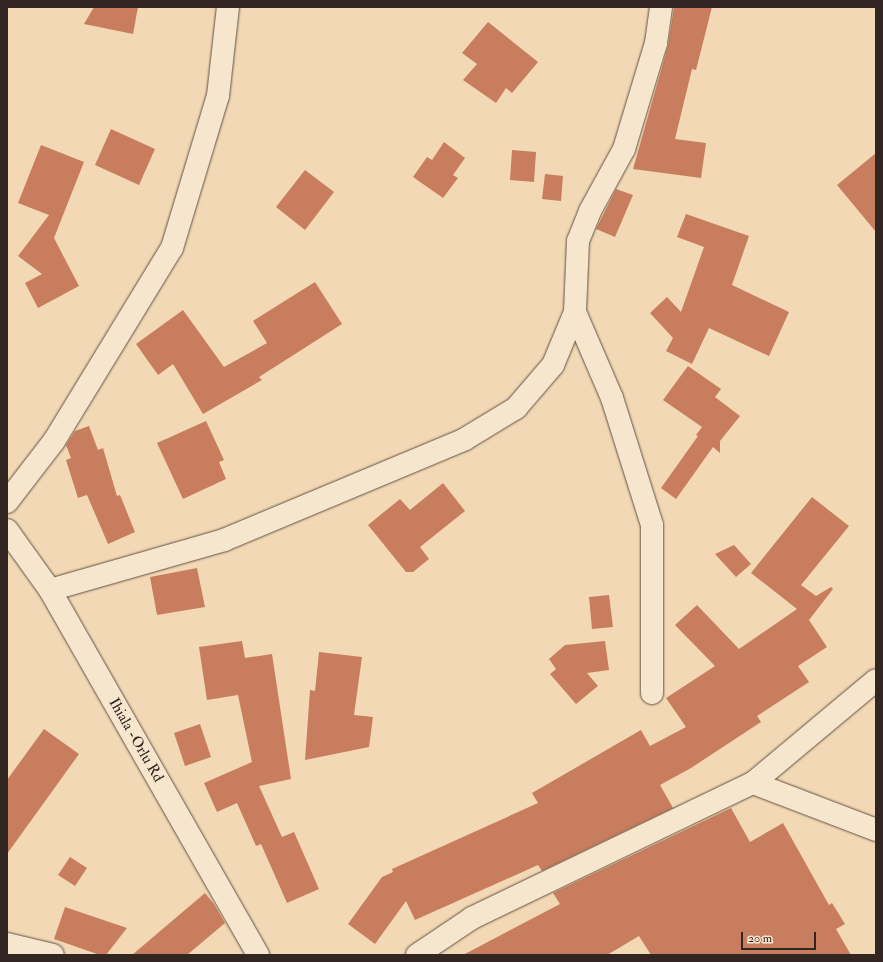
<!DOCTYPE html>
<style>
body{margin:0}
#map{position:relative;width:883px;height:962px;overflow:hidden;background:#f2d8b4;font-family:"IM FELL Double Pica",serif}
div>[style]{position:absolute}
.building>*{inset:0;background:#c87e5e}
.roads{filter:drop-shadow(0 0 1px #625246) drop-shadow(0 0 1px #625246)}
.minor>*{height:22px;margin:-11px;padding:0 11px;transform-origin:11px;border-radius:11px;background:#f7e6ce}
.secondary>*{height:22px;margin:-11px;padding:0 11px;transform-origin:11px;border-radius:11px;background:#f7e6ce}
span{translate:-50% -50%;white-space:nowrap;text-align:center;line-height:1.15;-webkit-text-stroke:3px #f7e6ce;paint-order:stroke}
.street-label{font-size:15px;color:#322622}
.frame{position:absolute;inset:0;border:8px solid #322622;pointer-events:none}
.scale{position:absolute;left:741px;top:932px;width:75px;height:18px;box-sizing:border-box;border:2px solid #322622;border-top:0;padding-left:5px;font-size:12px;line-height:14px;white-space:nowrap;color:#322622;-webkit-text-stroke:3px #f7e6ce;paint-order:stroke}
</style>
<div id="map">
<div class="building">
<div style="clip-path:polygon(94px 7px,138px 7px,133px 34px,84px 24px)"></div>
<div style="clip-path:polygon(674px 7px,712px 7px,696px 70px,692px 69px,675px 139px,706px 143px,701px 178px,633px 169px,668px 46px)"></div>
<div style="clip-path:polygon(488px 22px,538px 62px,512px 93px,506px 88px,496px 103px,463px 80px,477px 64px,462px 53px)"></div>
<div style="clip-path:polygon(111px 129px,155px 149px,139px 185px,95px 165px)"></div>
<div style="clip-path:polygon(444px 142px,465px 158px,453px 175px,458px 178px,443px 198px,413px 177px,427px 157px,432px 160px)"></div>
<div style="clip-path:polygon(41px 145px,84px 162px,54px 238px,79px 286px,38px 308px,25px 283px,42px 274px,18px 256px,49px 215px,18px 203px)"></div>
<div style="clip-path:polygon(512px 150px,536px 152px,534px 182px,510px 180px)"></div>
<div style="clip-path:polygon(876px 153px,876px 232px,837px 185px)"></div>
<div style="clip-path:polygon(305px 170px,334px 192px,305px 230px,276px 207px)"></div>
<div style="clip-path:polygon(545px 174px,563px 176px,561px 201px,542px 199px)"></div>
<div style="clip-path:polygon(616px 189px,633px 195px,615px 237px,596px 229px)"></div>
<div style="clip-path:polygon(686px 214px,749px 236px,732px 285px,789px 312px,769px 356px,709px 328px,692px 364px,666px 351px,673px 338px,650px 313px,667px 297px,681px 312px,704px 247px,677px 237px)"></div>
<div style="clip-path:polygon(315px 282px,342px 324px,259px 377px,262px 380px,203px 414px,173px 364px,158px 375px,136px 344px,183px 310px,224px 367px,267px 343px,253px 321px)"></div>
<div style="clip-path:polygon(688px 366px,721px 389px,715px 397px,740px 416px,720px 441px,720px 453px,713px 447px,676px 499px,661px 488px,698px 436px,696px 435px,702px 427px,663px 400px)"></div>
<div style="clip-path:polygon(206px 421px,224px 460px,219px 462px,226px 479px,183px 499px,157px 443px)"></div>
<div style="clip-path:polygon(89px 426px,98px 450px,103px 448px,117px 496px,120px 495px,135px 532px,108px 544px,87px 495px,78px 498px,66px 460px,71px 458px,66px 445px,75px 431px)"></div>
<div style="clip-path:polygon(443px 483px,465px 511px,420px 547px,429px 559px,413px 572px,406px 572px,368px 525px,400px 499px,410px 510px)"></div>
<div style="clip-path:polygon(812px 497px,849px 526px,801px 585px,816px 596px,831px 587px,833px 589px,809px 620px,827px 647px,798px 666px,809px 682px,757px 716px,761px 722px,691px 768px,660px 785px,673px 808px,542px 871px,538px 865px,415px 920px,406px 901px,375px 944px,348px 924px,382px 877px,393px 872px,392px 869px,538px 803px,532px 793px,641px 730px,650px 746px,686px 727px,666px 698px,715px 666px,675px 625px,697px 605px,739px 649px,797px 609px,751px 573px)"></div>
<div style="clip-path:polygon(734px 545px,751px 564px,736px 577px,715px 554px)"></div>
<div style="clip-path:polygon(197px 568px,205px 607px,157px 615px,150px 577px)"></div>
<div style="clip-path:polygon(609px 595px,613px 627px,592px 629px,589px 597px)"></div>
<div style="clip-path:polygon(242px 641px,245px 658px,272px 654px,291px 779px,259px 786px,282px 837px,294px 832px,319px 889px,287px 903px,261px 844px,256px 846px,237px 803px,217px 812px,204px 783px,252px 762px,238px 695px,207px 700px,199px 647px)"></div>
<div style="clip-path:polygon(605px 641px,609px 670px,587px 673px,598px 686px,576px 704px,550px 674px,556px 669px,549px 659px,565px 645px)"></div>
<div style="clip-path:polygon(319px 652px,362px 657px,354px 715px,373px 717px,369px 747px,305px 760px,310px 690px,315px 691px)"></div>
<div style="clip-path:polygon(200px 724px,211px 757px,185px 766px,174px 733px)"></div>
<div style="clip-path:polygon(44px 729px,79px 754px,7px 854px,7px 780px)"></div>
<div style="clip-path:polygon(731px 808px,750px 842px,783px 823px,829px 905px,832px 903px,845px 924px,836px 929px,851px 955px,651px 955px,639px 936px,607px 955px,463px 955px,560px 904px,553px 893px)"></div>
<div style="clip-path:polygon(70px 857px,87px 868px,75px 886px,58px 875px)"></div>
<div style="clip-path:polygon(205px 893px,214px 904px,225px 923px,187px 955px,132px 955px)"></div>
<div style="clip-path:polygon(65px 907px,127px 928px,106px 955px,100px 955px,54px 939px)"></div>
</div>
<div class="roads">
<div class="minor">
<div style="left:575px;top:312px;width:94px;rotate:66.7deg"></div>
<div style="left:612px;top:398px;width:133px;rotate:72.5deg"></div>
<div style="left:652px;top:525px;width:168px;rotate:90deg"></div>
<div style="left:7px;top:502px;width:77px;rotate:-52.4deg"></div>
<div style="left:54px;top:441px;width:226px;rotate:-58.6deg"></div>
<div style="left:172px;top:248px;width:159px;rotate:-73.2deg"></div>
<div style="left:218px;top:96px;width:90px;rotate:-83.6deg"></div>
<div style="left:50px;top:590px;width:181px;rotate:-16deg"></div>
<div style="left:224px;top:540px;width:261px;rotate:-22.7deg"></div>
<div style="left:465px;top:439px;width:60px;rotate:-31.3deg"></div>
<div style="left:516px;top:408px;width:57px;rotate:-49.3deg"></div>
<div style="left:553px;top:365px;width:57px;rotate:-67.5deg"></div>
<div style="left:575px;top:312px;width:71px;rotate:-87.6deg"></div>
<div style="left:578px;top:241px;width:32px;rotate:-68deg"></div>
<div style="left:590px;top:211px;width:71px;rotate:-61.3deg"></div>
<div style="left:624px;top:149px;width:111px;rotate:-73.2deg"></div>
<div style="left:656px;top:43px;width:36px;rotate:-82deg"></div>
<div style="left:753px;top:783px;width:132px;rotate:20.9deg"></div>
<div style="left:7px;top:944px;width:47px;rotate:13.4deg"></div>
<div style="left:417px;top:955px;width:66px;rotate:-33.9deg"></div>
<div style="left:472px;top:918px;width:312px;rotate:-25.7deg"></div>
<div style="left:753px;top:783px;width:160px;rotate:-39.9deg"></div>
</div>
<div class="secondary">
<div style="left:7px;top:530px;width:74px;rotate:54.4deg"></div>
<div style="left:50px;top:590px;width:420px;rotate:60.3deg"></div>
</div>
</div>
<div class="street-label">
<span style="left:136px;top:740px;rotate:60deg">Ihiala -Orlu Rd</span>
</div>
<div class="frame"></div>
<div class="scale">20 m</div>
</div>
